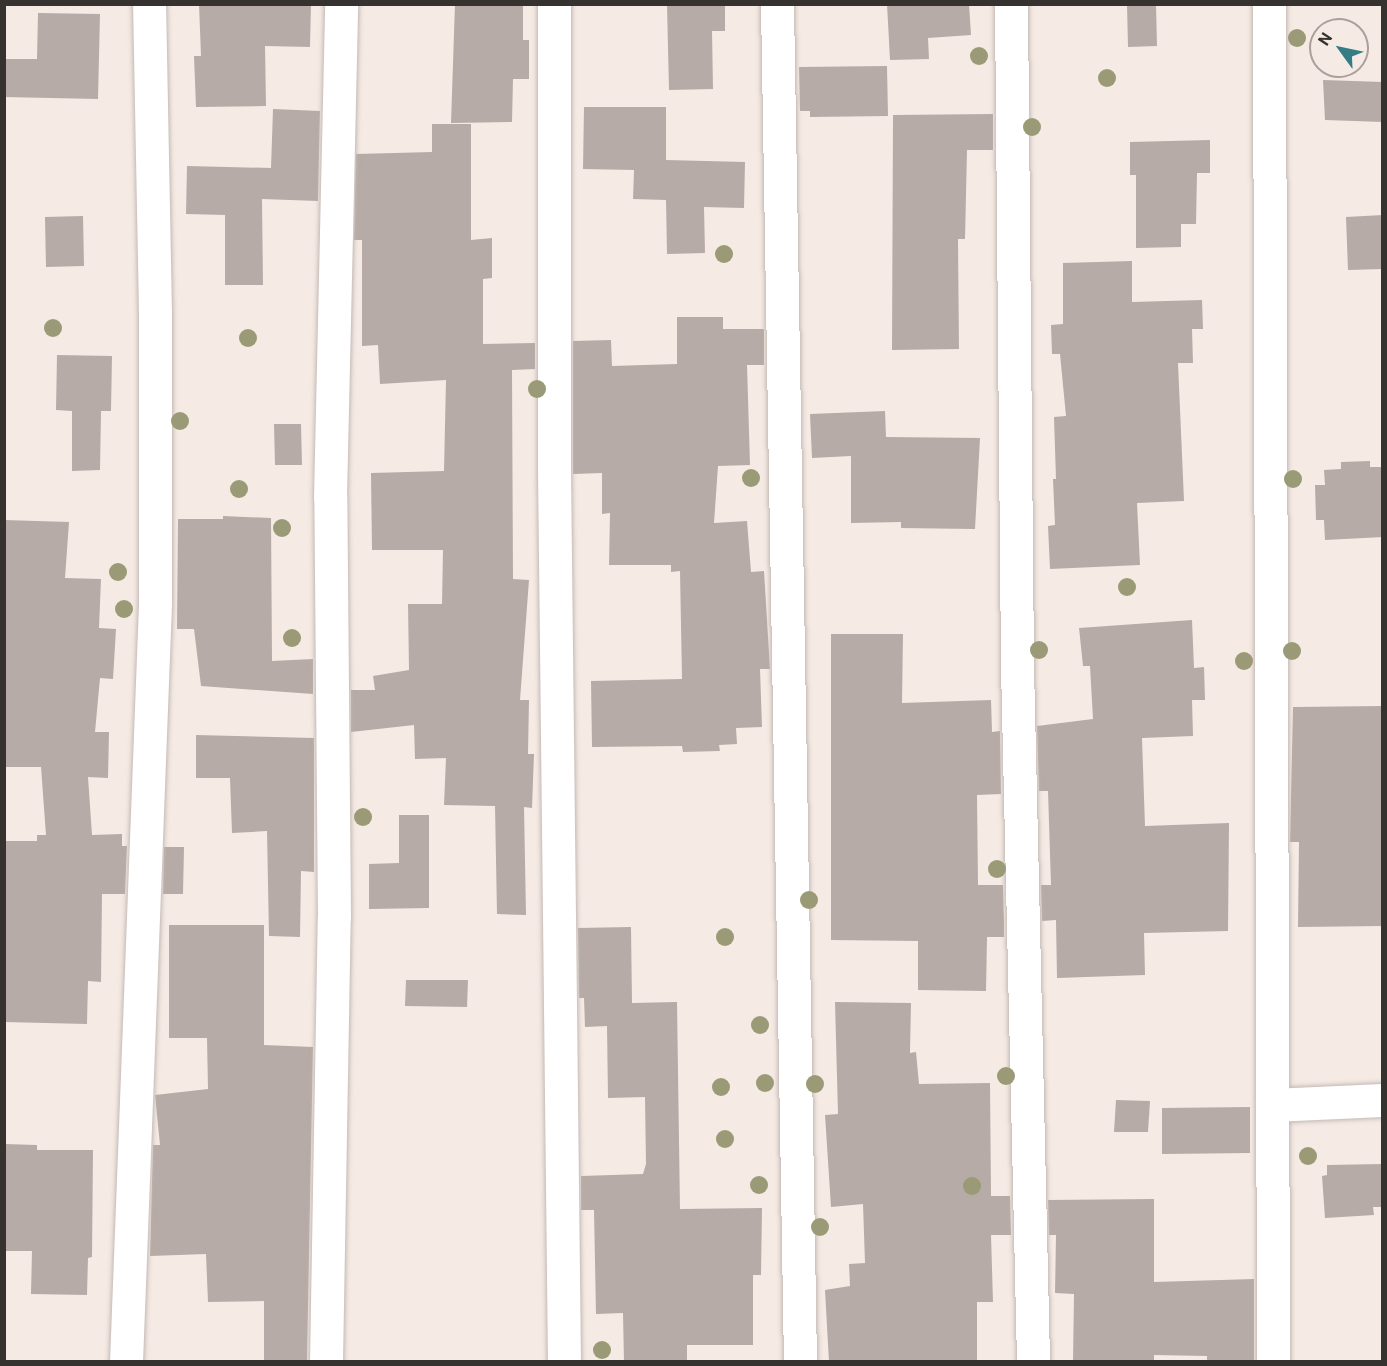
<!DOCTYPE html>
<style>
body{margin:0}
#map{position:relative;width:1387px;height:1366px;overflow:hidden;background:#f5eae4;font-family:Roboto,sans-serif}
div>[style]{position:absolute}
.building>*{inset:0;background:#b6aba6}
.roads{filter:drop-shadow(0 0 2px #c4b9b4) drop-shadow(0 0 2px #c4b9b4)}
.minor>*{height:33px;margin:-16.5px;padding:0 16.5px;transform-origin:16.5px;border-radius:16.5px;background:#fff}
.trees>*{width:18px;height:18px;margin:-9px;border-radius:50%;background:#9a9a76}
span{translate:-50% -50%;white-space:nowrap;text-align:center;line-height:1.15;-webkit-text-stroke:4.5px #f5eae4;paint-order:stroke}
.frame{position:absolute;inset:0;border:6px solid #363230;pointer-events:none}
.north{position:absolute;left:1309px;top:18px;width:60px;height:60px;box-sizing:border-box;background:#f5eae4;border:2px solid #a9a09c;border-radius:50%;rotate:303deg;font-size:16px;font-weight:700;line-height:24px;text-align:center;color:#363230}
.north::after{content:'';display:block;margin:auto;width:21px;height:27px;background:#357d84;clip-path:polygon(50% 0,100% 100%,50% 72%,0 100%)}
</style>
<div id="map">
<div class="building">
<div style="clip-path:polygon(199px 4px,311px 4px,310px 47px,265px 46px,266px 106px,196px 107px,194px 56px,201px 56px)"></div>
<div style="clip-path:polygon(455px 4px,523px 4px,523px 40px,529px 40px,529px 79px,513px 79px,512px 122px,451px 123px)"></div>
<div style="clip-path:polygon(725px 4px,725px 31px,712px 31px,713px 89px,669px 90px,667px 5px)"></div>
<div style="clip-path:polygon(887px 4px,969px 4px,971px 35px,928px 38px,929px 59px,890px 60px)"></div>
<div style="clip-path:polygon(1127px 4px,1156px 4px,1157px 46px,1128px 47px)"></div>
<div style="clip-path:polygon(38px 13px,100px 14px,98px 99px,4px 97px,4px 59px,37px 59px)"></div>
<div style="clip-path:polygon(887px 66px,888px 116px,810px 117px,810px 111px,800px 111px,799px 67px)"></div>
<div style="clip-path:polygon(1323px 80px,1383px 82px,1383px 122px,1325px 120px)"></div>
<div style="clip-path:polygon(584px 107px,666px 107px,666px 160px,745px 162px,744px 208px,704px 207px,705px 253px,667px 254px,666px 200px,633px 199px,634px 170px,583px 169px)"></div>
<div style="clip-path:polygon(273px 109px,320px 111px,318px 201px,262px 199px,263px 285px,225px 285px,225px 215px,186px 214px,187px 166px,271px 168px)"></div>
<div style="clip-path:polygon(993px 114px,993px 150px,967px 150px,965px 239px,958px 239px,959px 349px,892px 350px,893px 115px)"></div>
<div style="clip-path:polygon(432px 124px,471px 124px,471px 240px,492px 238px,492px 278px,483px 279px,483px 344px,535px 343px,535px 369px,512px 370px,513px 579px,529px 580px,520px 700px,529px 700px,528px 754px,534px 754px,532px 808px,524px 807px,526px 915px,497px 914px,495px 806px,444px 805px,446px 758px,415px 759px,414px 725px,351px 732px,351px 690px,375px 690px,373px 676px,409px 670px,408px 604px,442px 604px,443px 550px,372px 550px,371px 473px,444px 471px,446px 380px,380px 384px,378px 345px,362px 346px,362px 240px,354px 240px,356px 154px,432px 152px)"></div>
<div style="clip-path:polygon(1210px 140px,1210px 173px,1197px 173px,1196px 224px,1181px 224px,1181px 247px,1136px 248px,1136px 175px,1130px 175px,1130px 142px)"></div>
<div style="clip-path:polygon(1383px 215px,1383px 269px,1348px 270px,1346px 217px)"></div>
<div style="clip-path:polygon(83px 216px,84px 266px,46px 267px,45px 217px)"></div>
<div style="clip-path:polygon(1132px 261px,1132px 302px,1202px 300px,1203px 329px,1192px 329px,1193px 363px,1178px 363px,1184px 501px,1137px 503px,1140px 565px,1050px 569px,1048px 526px,1055px 525px,1053px 479px,1056px 479px,1054px 417px,1066px 416px,1060px 354px,1052px 354px,1051px 325px,1063px 324px,1063px 263px)"></div>
<div style="clip-path:polygon(677px 317px,723px 317px,723px 329px,764px 329px,764px 365px,747px 365px,750px 465px,718px 466px,714px 523px,747px 521px,751px 572px,764px 571px,770px 669px,760px 669px,762px 727px,736px 728px,737px 744px,719px 745px,720px 751px,683px 752px,682px 746px,592px 747px,591px 681px,682px 679px,680px 571px,671px 572px,671px 565px,609px 565px,610px 513px,602px 514px,602px 473px,573px 474px,573px 341px,611px 340px,612px 366px,677px 364px)"></div>
<div style="clip-path:polygon(57px 355px,112px 356px,111px 411px,101px 411px,100px 470px,72px 471px,72px 411px,56px 410px)"></div>
<div style="clip-path:polygon(885px 411px,886px 437px,980px 438px,975px 529px,901px 528px,901px 522px,851px 523px,851px 456px,812px 458px,810px 414px)"></div>
<div style="clip-path:polygon(274px 424px,301px 424px,302px 465px,275px 465px)"></div>
<div style="clip-path:polygon(1370px 461px,1370px 467px,1383px 467px,1383px 537px,1325px 540px,1324px 520px,1316px 520px,1315px 485px,1325px 485px,1324px 470px,1341px 469px,1341px 462px)"></div>
<div style="clip-path:polygon(223px 516px,271px 518px,272px 661px,313px 659px,313px 694px,201px 686px,194px 629px,177px 629px,178px 519px,223px 519px)"></div>
<div style="clip-path:polygon(4px 520px,69px 522px,65px 578px,101px 579px,99px 628px,116px 629px,113px 679px,100px 678px,95px 732px,109px 732px,108px 778px,88px 777px,92px 835px,122px 834px,122px 846px,127px 846px,125px 894px,102px 894px,101px 982px,88px 981px,87px 1024px,4px 1022px,4px 841px,37px 841px,37px 835px,46px 835px,41px 767px,4px 767px)"></div>
<div style="clip-path:polygon(1192px 620px,1194px 668px,1204px 667px,1205px 700px,1192px 700px,1193px 736px,1142px 738px,1145px 826px,1229px 823px,1228px 931px,1144px 933px,1145px 975px,1057px 978px,1056px 920px,1042px 921px,1041px 885px,1051px 885px,1048px 791px,1039px 791px,1037px 726px,1093px 719px,1090px 666px,1083px 666px,1079px 628px)"></div>
<div style="clip-path:polygon(831px 634px,903px 634px,902px 703px,991px 700px,992px 732px,1000px 731px,1001px 794px,977px 795px,978px 885px,1003px 885px,1004px 922px,1004px 937px,987px 937px,986px 991px,918px 990px,918px 941px,831px 940px)"></div>
<div style="clip-path:polygon(1383px 706px,1383px 926px,1298px 927px,1299px 842px,1290px 842px,1293px 707px)"></div>
<div style="clip-path:polygon(196px 735px,314px 738px,314px 872px,301px 871px,300px 937px,269px 936px,267px 831px,232px 833px,230px 778px,196px 778px)"></div>
<div style="clip-path:polygon(399px 815px,429px 815px,429px 908px,369px 909px,369px 864px,399px 863px)"></div>
<div style="clip-path:polygon(164px 847px,184px 847px,183px 894px,163px 894px)"></div>
<div style="clip-path:polygon(169px 925px,264px 925px,264px 1045px,313px 1047px,307px 1361px,264px 1361px,264px 1301px,208px 1302px,206px 1254px,150px 1256px,153px 1145px,160px 1145px,155px 1095px,208px 1089px,207px 1038px,169px 1038px)"></div>
<div style="clip-path:polygon(631px 927px,632px 1003px,677px 1002px,680px 1209px,762px 1208px,761px 1275px,753px 1275px,753px 1345px,687px 1345px,687px 1362px,624px 1362px,623px 1313px,596px 1314px,594px 1210px,581px 1210px,581px 1176px,643px 1174px,646px 1164px,645px 1097px,608px 1098px,607px 1026px,585px 1027px,584px 998px,579px 998px,578px 928px)"></div>
<div style="clip-path:polygon(406px 980px,468px 980px,467px 1007px,405px 1006px)"></div>
<div style="clip-path:polygon(835px 1002px,911px 1003px,910px 1053px,916px 1052px,919px 1084px,990px 1083px,991px 1196px,1010px 1196px,1011px 1235px,991px 1235px,993px 1302px,977px 1302px,977px 1362px,829px 1362px,825px 1290px,850px 1286px,849px 1264px,865px 1263px,863px 1204px,831px 1207px,825px 1115px,838px 1114px)"></div>
<div style="clip-path:polygon(1116px 1100px,1150px 1101px,1148px 1132px,1114px 1132px)"></div>
<div style="clip-path:polygon(1250px 1107px,1250px 1153px,1162px 1154px,1162px 1108px)"></div>
<div style="clip-path:polygon(4px 1144px,37px 1145px,37px 1150px,93px 1150px,92px 1257px,88px 1258px,87px 1295px,31px 1294px,32px 1251px,4px 1251px)"></div>
<div style="clip-path:polygon(1383px 1164px,1383px 1207px,1373px 1207px,1374px 1215px,1325px 1218px,1322px 1176px,1327px 1175px,1327px 1165px)"></div>
<div style="clip-path:polygon(1154px 1199px,1154px 1282px,1254px 1279px,1254px 1362px,1207px 1362px,1207px 1356px,1154px 1355px,1154px 1362px,1073px 1362px,1074px 1294px,1055px 1293px,1056px 1235px,1049px 1235px,1048px 1200px)"></div>
</div>
<div class="roads">
<div class="minor">
<div style="left:554px;top:4px;width:465px;rotate:90deg"></div>
<div style="left:554px;top:469px;width:893px;rotate:89.36deg"></div>
<div style="left:777px;top:4px;width:1358px;rotate:89.03deg"></div>
<div style="left:1011px;top:4px;width:662px;rotate:89.48deg"></div>
<div style="left:1017px;top:666px;width:696px;rotate:88.68deg"></div>
<div style="left:1269px;top:4px;width:1358px;rotate:89.83deg"></div>
<div style="left:1272px;top:1105px;width:110px;rotate:-2.6deg"></div>
<div style="left:126px;top:1362px;width:760px;rotate:-87.81deg"></div>
<div style="left:155px;top:603px;width:290px;rotate:-90deg"></div>
<div style="left:155px;top:313px;width:309px;rotate:-91.1deg"></div>
<div style="left:326px;top:1362px;width:445px;rotate:-89deg"></div>
<div style="left:334px;top:917px;width:420px;rotate:-90.5deg"></div>
<div style="left:330px;top:497px;width:493px;rotate:-88.7deg"></div>
</div>
</div>
<div class="trees">
<div style="left:1297px;top:38px"></div>
<div style="left:979px;top:56px"></div>
<div style="left:1107px;top:78px"></div>
<div style="left:1032px;top:127px"></div>
<div style="left:724px;top:254px"></div>
<div style="left:53px;top:328px"></div>
<div style="left:248px;top:338px"></div>
<div style="left:537px;top:389px"></div>
<div style="left:180px;top:421px"></div>
<div style="left:751px;top:478px"></div>
<div style="left:1293px;top:479px"></div>
<div style="left:239px;top:489px"></div>
<div style="left:282px;top:528px"></div>
<div style="left:118px;top:572px"></div>
<div style="left:1127px;top:587px"></div>
<div style="left:124px;top:609px"></div>
<div style="left:292px;top:638px"></div>
<div style="left:1039px;top:650px"></div>
<div style="left:1292px;top:651px"></div>
<div style="left:1244px;top:661px"></div>
<div style="left:363px;top:817px"></div>
<div style="left:997px;top:869px"></div>
<div style="left:809px;top:900px"></div>
<div style="left:725px;top:937px"></div>
<div style="left:760px;top:1025px"></div>
<div style="left:1006px;top:1076px"></div>
<div style="left:765px;top:1083px"></div>
<div style="left:815px;top:1084px"></div>
<div style="left:721px;top:1087px"></div>
<div style="left:725px;top:1139px"></div>
<div style="left:1308px;top:1156px"></div>
<div style="left:759px;top:1185px"></div>
<div style="left:972px;top:1186px"></div>
<div style="left:820px;top:1227px"></div>
<div style="left:602px;top:1350px"></div>
</div>
<div class="frame"></div>
<div class="north">N</div>
</div>
